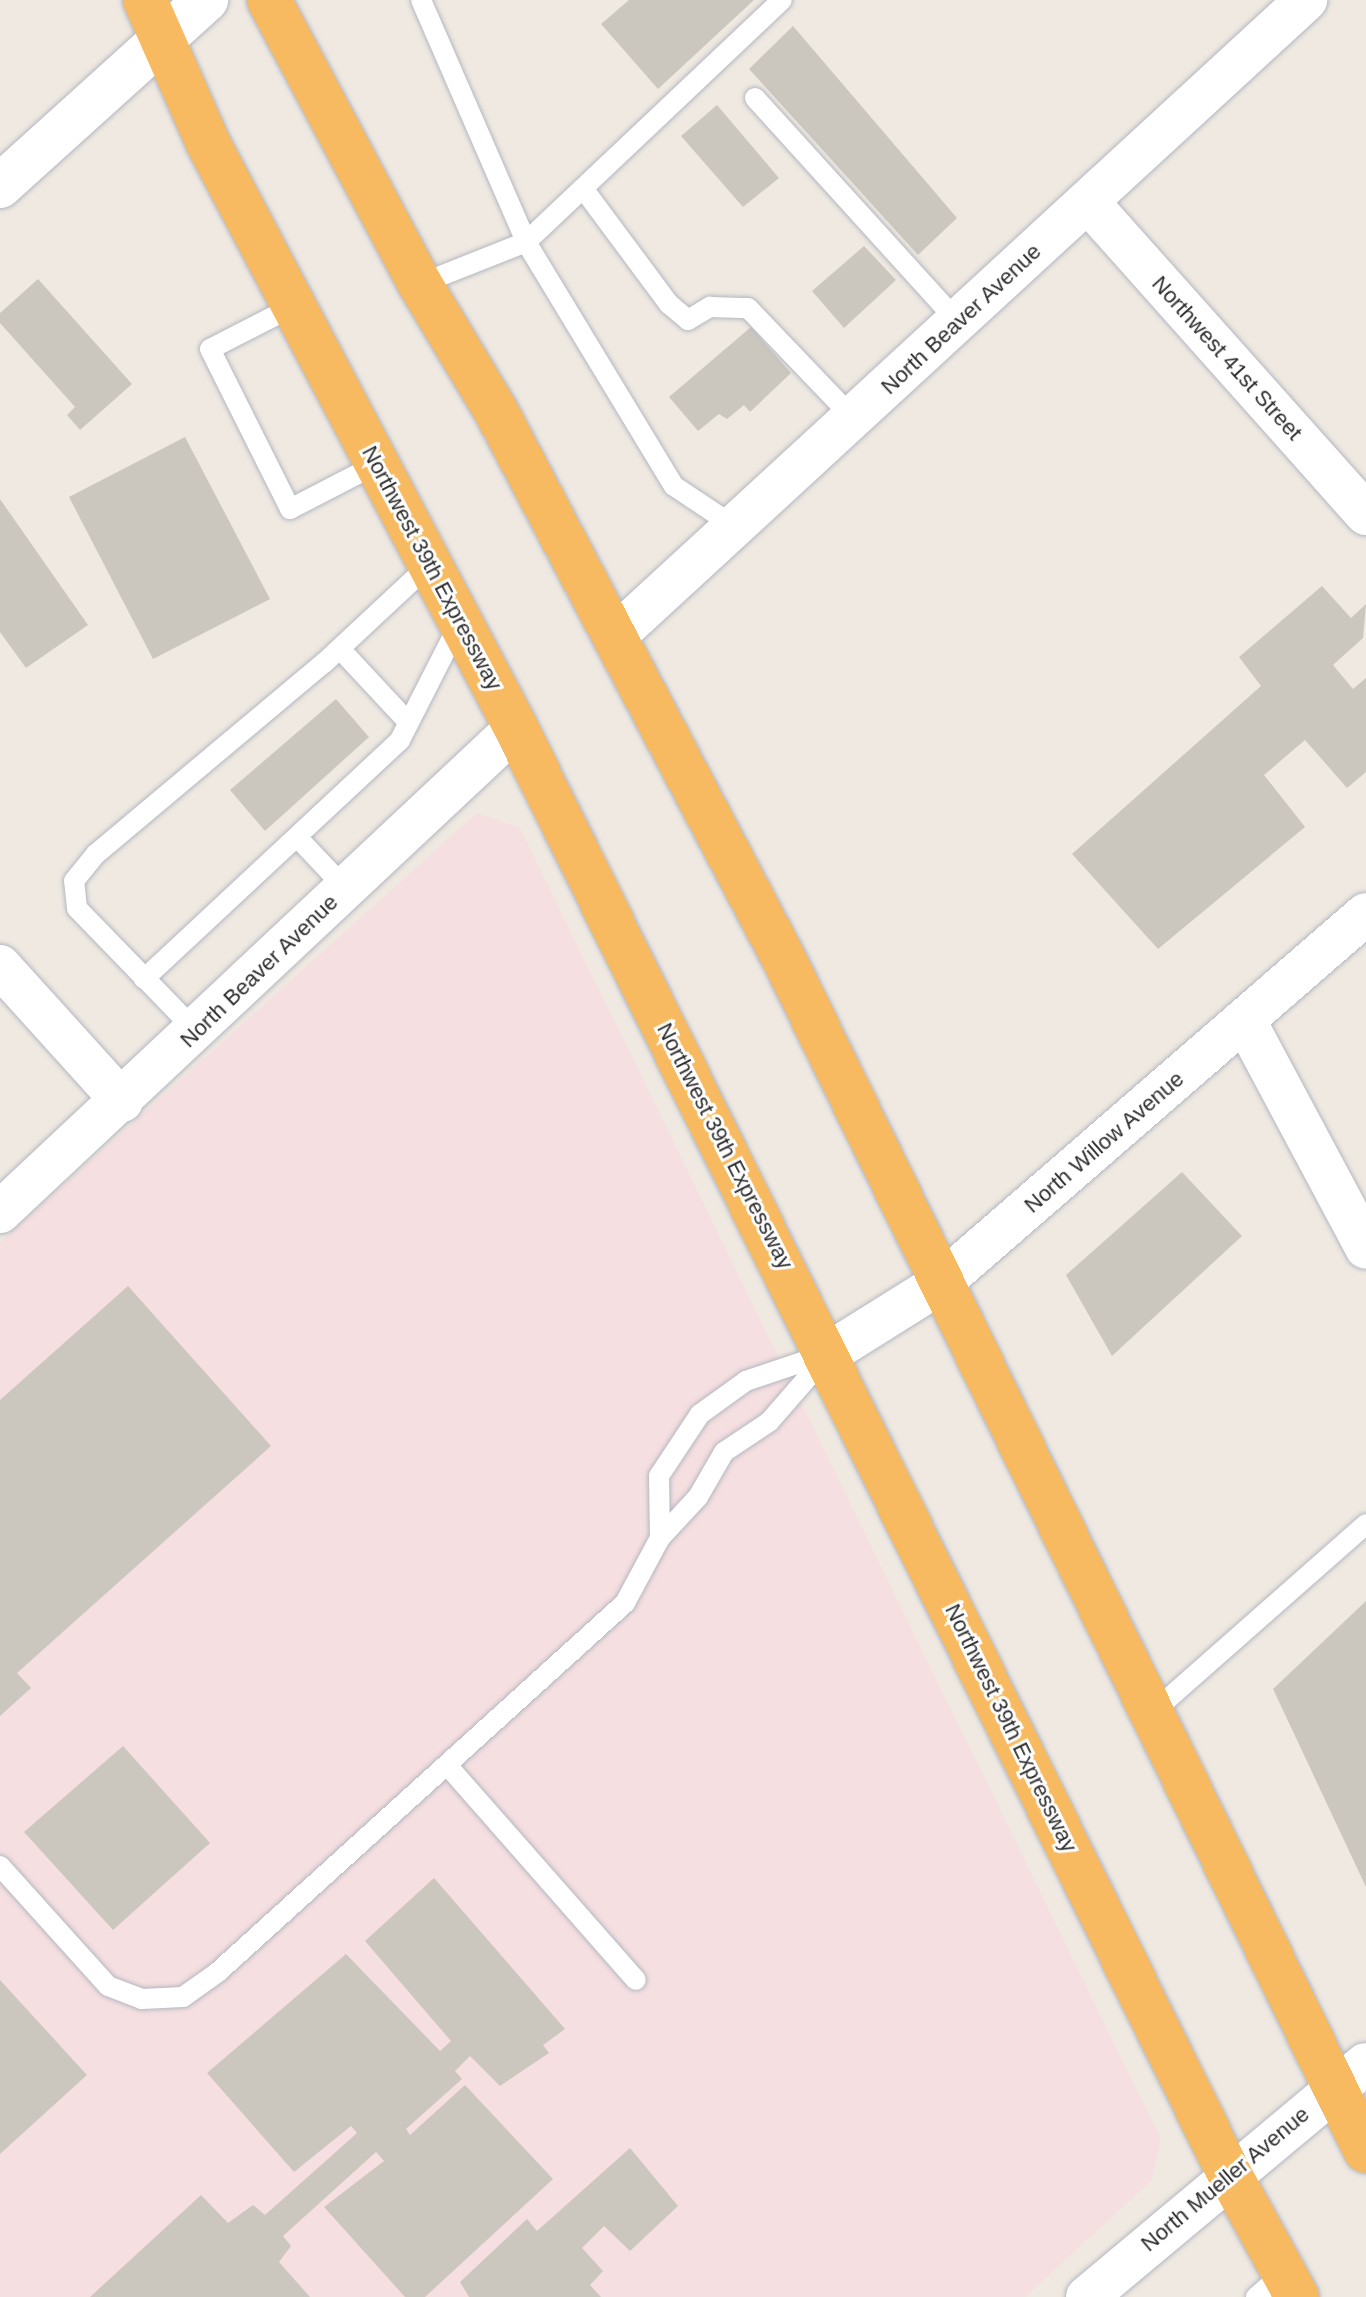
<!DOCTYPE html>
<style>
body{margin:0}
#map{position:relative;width:1366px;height:2297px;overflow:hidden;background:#efe9e1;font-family:Arial,sans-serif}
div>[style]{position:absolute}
.medical>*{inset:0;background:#f5dfe0}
.building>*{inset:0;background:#cbc7bf}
.roads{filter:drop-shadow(0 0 2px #b4b7c1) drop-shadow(0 0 2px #b4b7c1)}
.service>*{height:20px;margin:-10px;padding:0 10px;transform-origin:10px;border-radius:10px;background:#fff}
.minor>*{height:42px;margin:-21px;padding:0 21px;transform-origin:21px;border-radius:21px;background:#fff}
.secondary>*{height:44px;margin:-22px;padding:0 22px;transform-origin:22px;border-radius:22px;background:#fff}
.trunk>*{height:44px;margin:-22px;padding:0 22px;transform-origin:22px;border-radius:22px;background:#f8ba60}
span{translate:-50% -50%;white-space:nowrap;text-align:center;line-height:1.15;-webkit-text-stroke:6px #fff;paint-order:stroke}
.street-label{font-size:22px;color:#2e2e2e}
</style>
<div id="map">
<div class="medical">
<div style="clip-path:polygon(477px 813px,520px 828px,1161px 2139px,1151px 2181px,1025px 2297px,0 2297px,0 1242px)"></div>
</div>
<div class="building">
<div style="clip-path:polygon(629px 0,754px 0,658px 89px,601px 24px)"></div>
<div style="clip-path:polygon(793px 26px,957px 218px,918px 255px,749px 69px)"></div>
<div style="clip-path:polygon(717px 105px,779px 178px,743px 207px,681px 136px)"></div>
<div style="clip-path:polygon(864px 246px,896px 280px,844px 328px,812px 291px)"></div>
<div style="clip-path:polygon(38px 279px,132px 384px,80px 430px,67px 415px,75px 407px,0 323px,0 313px)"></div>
<div style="clip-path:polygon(751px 327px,791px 373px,750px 412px,744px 405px,727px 419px,719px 414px,698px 431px,669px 397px)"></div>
<div style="clip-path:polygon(185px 437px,270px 599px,153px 659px,69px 497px)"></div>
<div style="clip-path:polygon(0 499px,88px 625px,26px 668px,0 632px)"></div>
<div style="clip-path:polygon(1322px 586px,1351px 618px,1366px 604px,1363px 638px,1333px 665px,1353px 689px,1366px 678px,1366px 772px,1347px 788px,1305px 740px,1264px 775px,1305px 827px,1158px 949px,1072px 854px,1261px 686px,1239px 657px)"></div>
<div style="clip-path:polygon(336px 699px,369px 737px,265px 831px,230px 790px)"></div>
<div style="clip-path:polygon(1182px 1172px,1242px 1236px,1112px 1356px,1066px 1275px)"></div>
<div style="clip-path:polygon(128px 1286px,271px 1446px,17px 1673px,31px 1688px,0 1716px,0 1400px)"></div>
<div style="clip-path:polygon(1366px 1601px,1366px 1887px,1273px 1689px)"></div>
<div style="clip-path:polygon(123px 1746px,210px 1843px,113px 1930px,24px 1832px)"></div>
<div style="clip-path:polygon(434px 1878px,565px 2029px,543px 2045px,549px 2053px,500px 2086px,470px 2056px,455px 2071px,462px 2079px,406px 2129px,410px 2135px,465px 2085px,553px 2179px,425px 2297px,405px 2297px,324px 2207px,384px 2161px,376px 2152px,283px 2236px,291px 2246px,279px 2262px,310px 2297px,90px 2297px,201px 2195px,228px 2223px,253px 2205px,265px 2215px,357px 2133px,351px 2126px,294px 2172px,207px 2073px,346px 1954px,440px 2051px,451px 2041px,365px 1941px)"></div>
<div style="clip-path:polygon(0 1980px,87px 2075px,0 2154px)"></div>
<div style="clip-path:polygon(630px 2148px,678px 2206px,630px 2251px,604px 2226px,582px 2248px,603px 2271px,590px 2285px,601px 2297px,469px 2297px,460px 2282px,527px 2219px,537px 2231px)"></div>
</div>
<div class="roads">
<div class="service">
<div style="left:421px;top:0;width:264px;rotate:66.5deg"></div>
<div style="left:526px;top:242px;width:285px;rotate:58.8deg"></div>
<div style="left:674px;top:486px;width:72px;rotate:33.7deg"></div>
<div style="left:755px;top:98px;width:302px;rotate:47.8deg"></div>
<div style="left:585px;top:191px;width:141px;rotate:53.4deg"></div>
<div style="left:669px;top:304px;width:25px;rotate:40deg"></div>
<div style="left:688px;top:320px;width:26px;rotate:-31deg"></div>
<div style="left:710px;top:307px;width:38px;rotate:2deg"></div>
<div style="left:748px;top:308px;width:152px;rotate:46.3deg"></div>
<div style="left:420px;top:284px;width:114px;rotate:-21.6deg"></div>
<div style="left:526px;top:242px;width:352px;rotate:-43.4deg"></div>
<div style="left:294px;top:306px;width:94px;rotate:152.9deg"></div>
<div style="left:210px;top:349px;width:179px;rotate:63.4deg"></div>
<div style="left:290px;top:509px;width:98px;rotate:-27.3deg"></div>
<div style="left:340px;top:649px;width:100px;rotate:47deg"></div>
<div style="left:297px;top:837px;width:71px;rotate:46.7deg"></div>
<div style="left:144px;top:979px;width:350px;rotate:-43deg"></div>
<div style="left:400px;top:740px;width:132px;rotate:-63deg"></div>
<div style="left:196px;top:1031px;width:171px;rotate:-134.1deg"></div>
<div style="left:77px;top:908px;width:27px;rotate:-96deg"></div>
<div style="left:74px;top:881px;width:35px;rotate:-51deg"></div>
<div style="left:96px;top:854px;width:297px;rotate:-40deg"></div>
<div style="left:324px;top:663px;width:145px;rotate:-43deg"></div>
<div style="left:1153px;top:1712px;width:284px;rotate:-41.4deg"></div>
<div style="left:447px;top:1765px;width:286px;rotate:48.7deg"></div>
<div style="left:0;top:1866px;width:161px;rotate:48deg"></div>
<div style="left:108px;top:1986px;width:36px;rotate:21deg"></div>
<div style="left:142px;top:1999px;width:41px;rotate:-2.8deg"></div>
<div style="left:183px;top:1997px;width:43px;rotate:-35.5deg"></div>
<div style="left:218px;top:1972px;width:549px;rotate:-42.2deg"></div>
<div style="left:625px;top:1603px;width:74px;rotate:-61.7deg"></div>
<div style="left:660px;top:1538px;width:56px;rotate:-47.2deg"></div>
<div style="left:698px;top:1497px;width:52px;rotate:-60deg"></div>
<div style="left:724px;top:1452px;width:54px;rotate:-33.7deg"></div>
<div style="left:769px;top:1422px;width:91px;rotate:-49deg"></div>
<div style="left:829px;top:1353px;width:88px;rotate:161.4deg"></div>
<div style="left:746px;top:1381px;width:57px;rotate:144.3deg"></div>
<div style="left:700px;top:1414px;width:74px;rotate:123.5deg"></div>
<div style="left:659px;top:1476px;width:62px;rotate:89.1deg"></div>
<div style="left:1256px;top:2297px;width:37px;rotate:-41deg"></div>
</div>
<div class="minor">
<div style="left:1088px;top:202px;width:418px;rotate:48.3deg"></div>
<div style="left:614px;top:637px;width:941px;rotate:-42.63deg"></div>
<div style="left:0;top:966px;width:182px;rotate:47.9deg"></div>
<div style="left:1245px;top:1021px;width:257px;rotate:61.9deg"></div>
<div style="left:0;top:1212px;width:707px;rotate:-43.17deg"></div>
<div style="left:829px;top:1353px;width:133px;rotate:-32.1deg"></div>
<div style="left:942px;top:1282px;width:561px;rotate:-40.96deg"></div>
<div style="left:1087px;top:2297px;width:363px;rotate:-39.9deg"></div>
</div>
<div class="secondary">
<div style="left:0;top:186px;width:278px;rotate:-42.1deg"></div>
</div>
<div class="trunk">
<div style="left:145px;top:0;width:156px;rotate:66.2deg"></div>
<div style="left:208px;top:143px;width:661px;rotate:62.23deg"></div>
<div style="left:516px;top:728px;width:1614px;rotate:63.74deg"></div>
<div style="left:1230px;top:2175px;width:139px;rotate:61.2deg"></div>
<div style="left:269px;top:0;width:322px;rotate:62deg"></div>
<div style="left:420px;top:284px;width:148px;rotate:59.1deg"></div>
<div style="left:496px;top:411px;width:621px;rotate:62.28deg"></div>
<div style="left:785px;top:961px;width:1324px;rotate:63.98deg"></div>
</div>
</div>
<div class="street-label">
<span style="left:961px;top:319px;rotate:-43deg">North Beaver Avenue</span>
<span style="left:1227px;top:358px;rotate:48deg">Northwest 41st Street</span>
<span style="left:432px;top:568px;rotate:62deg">Northwest 39th Expressway</span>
<span style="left:259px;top:971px;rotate:-44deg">North Beaver Avenue</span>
<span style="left:1104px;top:1142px;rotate:-41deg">North Willow Avenue</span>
<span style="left:725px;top:1146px;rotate:63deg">Northwest 39th Expressway</span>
<span style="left:1011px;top:1728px;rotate:64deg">Northwest 39th Expressway</span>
<span style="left:1225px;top:2179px;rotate:-40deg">North Mueller Avenue</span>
</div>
</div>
